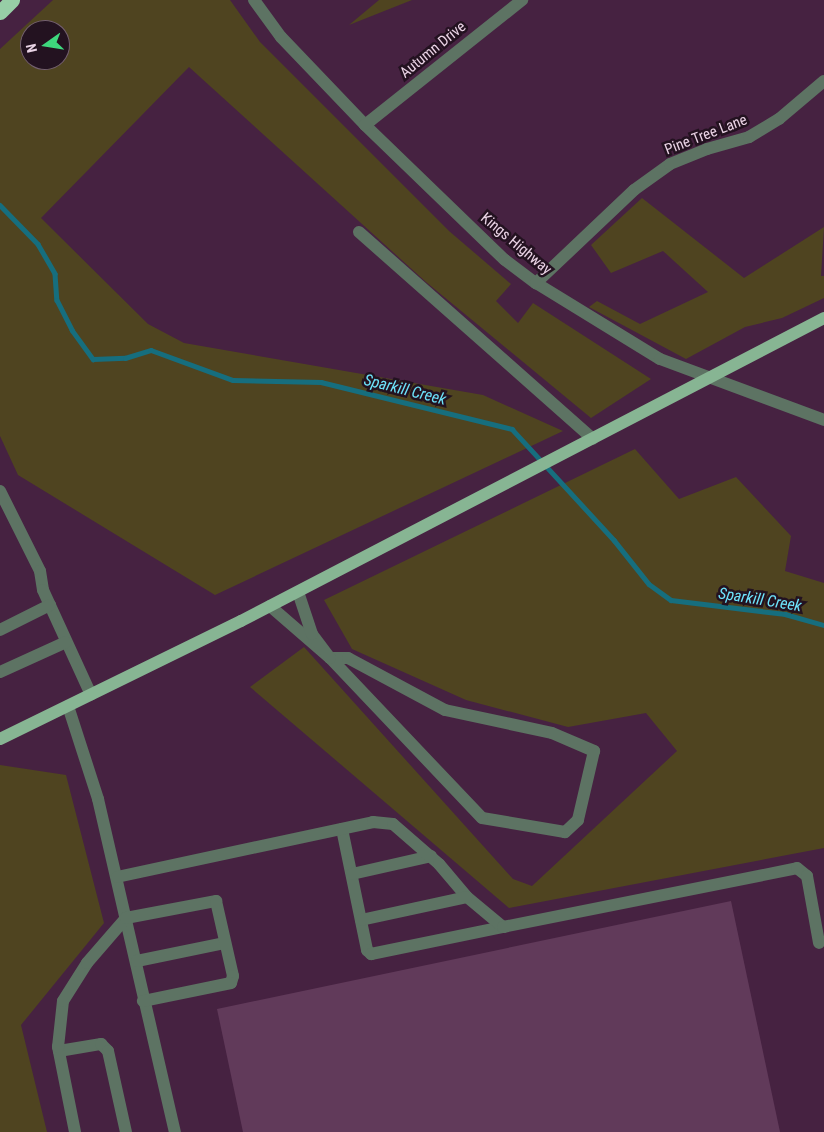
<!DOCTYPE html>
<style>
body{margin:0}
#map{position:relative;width:824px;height:1132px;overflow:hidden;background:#462241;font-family:"Roboto Condensed",sans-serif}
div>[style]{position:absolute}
.green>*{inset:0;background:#4f4420}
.stream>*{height:4.5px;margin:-2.25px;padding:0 2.25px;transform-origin:2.25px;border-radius:2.25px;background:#166e7e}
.building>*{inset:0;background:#613a5a}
.minor>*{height:12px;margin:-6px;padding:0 6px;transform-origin:6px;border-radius:6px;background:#5d7363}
.major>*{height:12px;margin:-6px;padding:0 6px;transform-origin:6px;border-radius:6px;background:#87b593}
.highway>*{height:15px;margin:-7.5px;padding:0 7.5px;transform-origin:7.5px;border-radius:7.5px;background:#97cea6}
span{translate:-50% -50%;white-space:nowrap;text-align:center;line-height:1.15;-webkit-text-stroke:5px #231220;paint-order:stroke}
.street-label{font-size:15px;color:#ead3e5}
.water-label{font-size:16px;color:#6ee4fc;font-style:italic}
.north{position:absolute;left:20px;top:20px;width:50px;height:50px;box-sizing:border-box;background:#231220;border:1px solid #735f6f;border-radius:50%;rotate:257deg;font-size:14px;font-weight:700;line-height:20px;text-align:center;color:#ead3e5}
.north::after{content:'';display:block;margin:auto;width:18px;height:22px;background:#3ed77d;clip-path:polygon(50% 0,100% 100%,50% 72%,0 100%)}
</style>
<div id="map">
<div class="green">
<div style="clip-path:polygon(evenodd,53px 0,230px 0,260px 42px,449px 231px,511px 284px,496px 301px,518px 323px,533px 303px,651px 379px,591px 418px,426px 282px,189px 67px,41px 218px,148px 324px,184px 343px,483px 395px,563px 431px,215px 595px,18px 475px,0 436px,0 49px,53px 0,30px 30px,60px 30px,60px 60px,30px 60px,30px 30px)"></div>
<div style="clip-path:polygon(379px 0,412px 0,349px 25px)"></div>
<div style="clip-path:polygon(642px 198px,744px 278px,824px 227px,821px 276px,824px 276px,824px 298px,782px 318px,745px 327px,686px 359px,589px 307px,597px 301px,640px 324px,708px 292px,663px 251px,611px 273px,591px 245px)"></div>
<div style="clip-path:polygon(635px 449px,679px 499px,736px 477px,791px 536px,785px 571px,824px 583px,824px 848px,509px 908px,250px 687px,304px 647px,513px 879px,532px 886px,677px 751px,646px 713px,568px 727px,466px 700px,352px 649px,324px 600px)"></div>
<div style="clip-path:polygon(0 765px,66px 775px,104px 923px,21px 1025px,47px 1132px,0 1132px)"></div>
</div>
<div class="stream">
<div style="left:0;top:205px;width:54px;rotate:45.7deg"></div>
<div style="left:38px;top:244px;width:34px;rotate:60deg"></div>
<div style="left:55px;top:274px;width:26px;rotate:86deg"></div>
<div style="left:57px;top:300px;width:34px;rotate:63deg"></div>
<div style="left:72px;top:330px;width:36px;rotate:54deg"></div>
<div style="left:93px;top:359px;width:32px;rotate:-2deg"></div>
<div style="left:125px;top:358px;width:27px;rotate:-17deg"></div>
<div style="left:151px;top:350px;width:87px;rotate:20.1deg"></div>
<div style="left:233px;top:380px;width:88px;rotate:1.3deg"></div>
<div style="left:321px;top:382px;width:197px;rotate:13.8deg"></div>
<div style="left:512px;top:429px;width:151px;rotate:47.4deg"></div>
<div style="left:614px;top:540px;width:56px;rotate:51.5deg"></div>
<div style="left:649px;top:584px;width:27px;rotate:36deg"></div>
<div style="left:671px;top:600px;width:115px;rotate:7deg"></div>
<div style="left:785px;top:614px;width:41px;rotate:15.8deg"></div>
</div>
<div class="building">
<div style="clip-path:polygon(731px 901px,780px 1132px,243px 1132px,217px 1009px)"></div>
</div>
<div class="minor">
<div style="left:254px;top:0;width:46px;rotate:53.9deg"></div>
<div style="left:281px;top:37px;width:122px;rotate:46.3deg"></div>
<div style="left:365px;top:125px;width:194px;rotate:44deg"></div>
<div style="left:505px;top:260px;width:39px;rotate:37deg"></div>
<div style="left:536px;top:283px;width:145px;rotate:31.5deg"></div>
<div style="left:660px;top:359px;width:175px;rotate:20.4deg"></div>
<div style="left:365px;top:125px;width:201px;rotate:-38.5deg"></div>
<div style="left:359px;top:232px;width:312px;rotate:41.5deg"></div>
<div style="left:536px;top:283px;width:135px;rotate:-43.5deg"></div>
<div style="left:634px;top:190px;width:44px;rotate:-35.8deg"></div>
<div style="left:670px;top:164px;width:40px;rotate:-22deg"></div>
<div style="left:707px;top:149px;width:44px;rotate:-15.9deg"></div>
<div style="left:749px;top:137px;width:35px;rotate:-31deg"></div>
<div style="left:779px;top:119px;width:59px;rotate:-40.2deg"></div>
<div style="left:0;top:491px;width:89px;rotate:63.4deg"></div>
<div style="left:40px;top:571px;width:19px;rotate:81deg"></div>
<div style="left:43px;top:590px;width:115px;rotate:65.4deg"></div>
<div style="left:270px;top:606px;width:79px;rotate:40.9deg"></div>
<div style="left:330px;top:658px;width:18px"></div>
<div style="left:348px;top:658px;width:110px;rotate:28.2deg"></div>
<div style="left:445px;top:710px;width:109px;rotate:12.1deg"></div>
<div style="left:552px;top:733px;width:46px;rotate:23.2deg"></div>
<div style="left:594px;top:751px;width:71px;rotate:103.1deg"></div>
<div style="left:578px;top:820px;width:18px;rotate:137deg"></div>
<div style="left:565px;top:832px;width:84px;rotate:-170.4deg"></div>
<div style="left:482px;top:818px;width:221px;rotate:-133.5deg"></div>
<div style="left:330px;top:658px;width:30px;rotate:-127deg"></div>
<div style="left:312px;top:634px;width:44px;rotate:-108.4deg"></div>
<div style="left:0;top:630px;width:56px;rotate:-26.6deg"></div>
<div style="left:0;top:672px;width:72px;rotate:-24.4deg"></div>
<div style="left:68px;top:706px;width:98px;rotate:72.1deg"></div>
<div style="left:98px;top:799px;width:342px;rotate:77deg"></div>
<div style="left:342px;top:829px;width:124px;rotate:78.3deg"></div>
<div style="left:367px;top:950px;width:6px;rotate:45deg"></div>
<div style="left:371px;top:954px;width:135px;rotate:-11.6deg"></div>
<div style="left:352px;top:874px;width:81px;rotate:-12.8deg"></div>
<div style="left:117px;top:877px;width:262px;rotate:-12.1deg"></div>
<div style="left:373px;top:822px;width:20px;rotate:6deg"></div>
<div style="left:393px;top:824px;width:61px;rotate:41deg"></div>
<div style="left:439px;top:864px;width:43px;rotate:49.7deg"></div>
<div style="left:467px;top:897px;width:47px;rotate:39.8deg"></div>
<div style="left:503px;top:927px;width:300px;rotate:-11.3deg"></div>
<div style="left:797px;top:868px;width:13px;rotate:39deg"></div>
<div style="left:807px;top:876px;width:68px;rotate:79.8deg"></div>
<div style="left:361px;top:920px;width:108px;rotate:-12.2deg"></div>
<div style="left:137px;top:961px;width:90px;rotate:-11.6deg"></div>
<div style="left:59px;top:1051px;width:43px;rotate:-9.5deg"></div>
<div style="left:101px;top:1044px;width:10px;rotate:45deg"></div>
<div style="left:108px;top:1051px;width:83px;rotate:77.5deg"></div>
<div style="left:75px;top:1132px;width:87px;rotate:-101.3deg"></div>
<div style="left:58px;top:1047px;width:46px;rotate:-83.8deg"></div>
<div style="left:63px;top:1001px;width:45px;rotate:-57.7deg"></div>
<div style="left:87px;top:963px;width:60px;rotate:-49.1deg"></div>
<div style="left:126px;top:918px;width:92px;rotate:-10.7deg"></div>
<div style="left:216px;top:901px;width:77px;rotate:77.2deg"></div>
<div style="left:233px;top:976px;width:7px;rotate:106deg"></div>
<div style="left:231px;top:983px;width:90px;rotate:168.4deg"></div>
</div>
<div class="major">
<div style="left:0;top:739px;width:268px;rotate:-26.1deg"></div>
<div style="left:241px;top:621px;width:657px;rotate:-27.46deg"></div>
</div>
<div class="highway">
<div style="left:0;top:12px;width:17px;rotate:-45deg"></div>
</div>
<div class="street-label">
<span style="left:433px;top:50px;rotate:-39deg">Autumn Drive</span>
<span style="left:706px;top:135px;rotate:-21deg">Pine Tree Lane</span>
<span style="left:516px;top:244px;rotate:40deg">Kings Highway</span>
</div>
<div class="water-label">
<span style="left:405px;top:390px;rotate:14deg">Sparkill Creek</span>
<span style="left:760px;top:600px;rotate:9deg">Sparkill Creek</span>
</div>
<div class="north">N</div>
</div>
